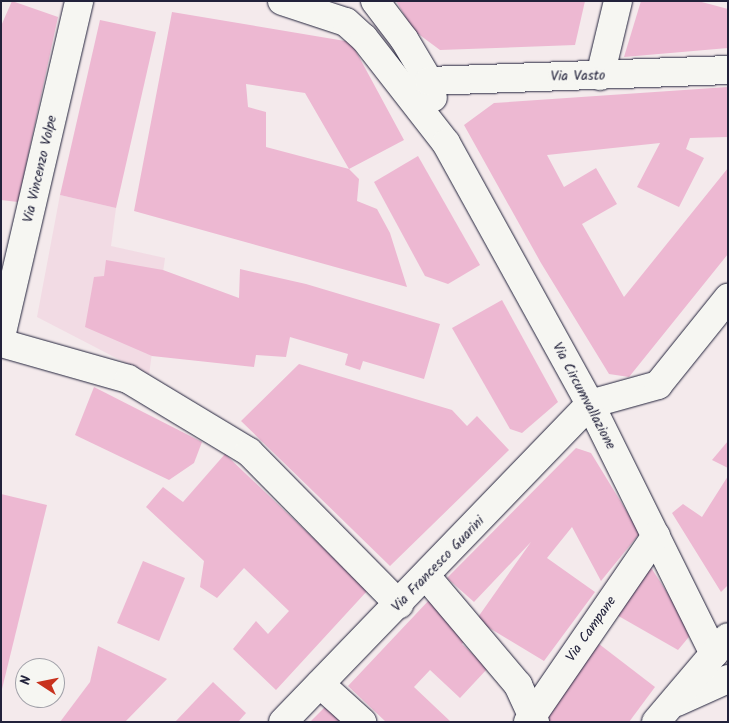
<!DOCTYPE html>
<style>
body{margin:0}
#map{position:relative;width:729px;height:723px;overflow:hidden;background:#f4eaec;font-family:Kalam,sans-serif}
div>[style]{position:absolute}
.built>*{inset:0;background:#f2dbe4}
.building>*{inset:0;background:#edb8d2}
.roads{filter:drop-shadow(0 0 1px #22223b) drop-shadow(0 0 1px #22223b)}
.minor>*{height:28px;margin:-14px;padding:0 14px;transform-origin:14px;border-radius:14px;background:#f6f6f2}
span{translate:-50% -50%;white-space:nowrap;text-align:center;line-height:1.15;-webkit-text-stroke:5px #f6f6f2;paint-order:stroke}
.street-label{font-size:14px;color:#22223b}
.frame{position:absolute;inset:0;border:2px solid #22223b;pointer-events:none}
.north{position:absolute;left:15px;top:658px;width:50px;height:50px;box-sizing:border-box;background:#f6f6f2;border:1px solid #a1a1a9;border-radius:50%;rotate:281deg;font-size:14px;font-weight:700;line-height:20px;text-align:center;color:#22223b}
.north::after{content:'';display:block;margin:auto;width:18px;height:22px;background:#c8321e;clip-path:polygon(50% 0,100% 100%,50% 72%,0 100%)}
</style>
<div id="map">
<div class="built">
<div style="clip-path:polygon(60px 195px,116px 208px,111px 246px,165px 258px,149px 375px,37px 317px)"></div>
</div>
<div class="building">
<div style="clip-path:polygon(12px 1px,58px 17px,18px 202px,1px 200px,1px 26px)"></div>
<div style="clip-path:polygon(396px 1px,585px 1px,575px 45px,440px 50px,413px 30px)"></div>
<div style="clip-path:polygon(641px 1px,698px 1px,728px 9px,728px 48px,624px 57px)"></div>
<div style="clip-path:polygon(evenodd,172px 12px,351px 42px,404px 140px,349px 169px,359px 179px,357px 201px,377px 209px,390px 233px,407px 287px,134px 211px,172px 12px,246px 84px,305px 93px,349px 169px,266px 147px,266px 112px,248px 107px,246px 84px)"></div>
<div style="clip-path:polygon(100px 20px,156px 32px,116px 208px,60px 195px)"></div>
<div style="clip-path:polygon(728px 87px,728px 137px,690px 138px,686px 149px,704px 158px,679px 207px,637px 187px,660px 143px,547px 155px,564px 187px,596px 168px,617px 204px,582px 224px,624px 297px,728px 168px,728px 254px,629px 377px,609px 374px,541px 263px,464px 125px,494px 103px)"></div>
<div style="clip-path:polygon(418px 156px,480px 265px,448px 284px,425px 276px,374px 182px)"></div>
<div style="clip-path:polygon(106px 260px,163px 270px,239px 298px,240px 269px,306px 284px,440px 324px,424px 379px,363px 361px,360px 370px,345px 365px,348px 354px,290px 337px,286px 357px,256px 355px,254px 367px,152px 356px,85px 327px,94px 277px,104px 276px)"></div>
<div style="clip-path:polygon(502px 300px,558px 402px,522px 433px,510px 429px,452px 328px)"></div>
<div style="clip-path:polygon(299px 364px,452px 410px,467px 426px,477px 416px,509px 450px,390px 566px,241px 421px)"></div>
<div style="clip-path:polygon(94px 387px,202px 442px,194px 463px,169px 480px,75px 435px)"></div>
<div style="clip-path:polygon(728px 441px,728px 468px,712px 460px)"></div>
<div style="clip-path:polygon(576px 448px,591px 453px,640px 533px,601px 581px,572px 527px,547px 558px,595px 592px,544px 661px,476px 620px,531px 542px,474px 602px,447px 578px)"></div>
<div style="clip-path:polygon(225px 454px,368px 590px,276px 690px,233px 649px,256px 621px,268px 634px,289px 611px,244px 568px,217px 598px,200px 587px,204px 561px,146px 507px,163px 487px,183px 502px)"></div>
<div style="clip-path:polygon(728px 476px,728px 585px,721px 592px,672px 513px,683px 504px,702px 517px)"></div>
<div style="clip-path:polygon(1px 494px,47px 505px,2px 689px,1px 689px)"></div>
<div style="clip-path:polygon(143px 561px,185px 578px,159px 641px,117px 623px)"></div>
<div style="clip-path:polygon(648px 563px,693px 632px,678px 650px,615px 614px)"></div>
<div style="clip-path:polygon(431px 598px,470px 635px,462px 644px,488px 668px,460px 698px,430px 670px,414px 687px,451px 722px,386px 722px,348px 686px)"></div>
<div style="clip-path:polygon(599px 644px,655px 687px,629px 722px,540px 722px)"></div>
<div style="clip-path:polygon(98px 646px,167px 679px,125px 722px,60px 722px,90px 682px)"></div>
<div style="clip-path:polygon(213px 682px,246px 713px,238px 722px,175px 722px)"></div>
<div style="clip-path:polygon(325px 707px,341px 722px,310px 722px)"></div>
</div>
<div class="roads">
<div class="minor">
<div style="left:282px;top:1px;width:67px;rotate:18.2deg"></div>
<div style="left:346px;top:22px;width:24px;rotate:42deg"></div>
<div style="left:364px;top:38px;width:133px;rotate:52deg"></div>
<div style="left:446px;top:143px;width:298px;rotate:61.1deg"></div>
<div style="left:590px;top:404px;width:279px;rotate:63.6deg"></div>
<div style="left:375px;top:1px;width:48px;rotate:52.7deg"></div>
<div style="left:404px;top:39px;width:49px;rotate:59.2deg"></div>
<div style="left:429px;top:81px;width:17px;rotate:77deg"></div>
<div style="left:600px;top:76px;width:77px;rotate:-76.5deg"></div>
<div style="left:429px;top:81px;width:299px;rotate:-2.1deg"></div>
<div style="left:1px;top:337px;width:345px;rotate:-76.9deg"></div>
<div style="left:1px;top:343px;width:132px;rotate:15.8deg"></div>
<div style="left:128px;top:379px;width:141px;rotate:31.1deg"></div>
<div style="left:249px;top:452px;width:214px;rotate:45.4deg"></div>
<div style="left:590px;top:404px;width:71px;rotate:-15.6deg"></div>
<div style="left:658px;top:385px;width:112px;rotate:-51.2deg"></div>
<div style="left:426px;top:576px;width:143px;rotate:49.8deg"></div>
<div style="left:518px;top:685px;width:41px;rotate:65.3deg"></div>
<div style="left:320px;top:684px;width:57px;rotate:42.1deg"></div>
<div style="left:677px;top:702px;width:56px;rotate:-24.3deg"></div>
<div style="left:283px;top:722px;width:442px;rotate:-46deg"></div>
<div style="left:528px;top:722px;width:226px;rotate:-55.5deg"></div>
<div style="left:656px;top:722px;width:111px;rotate:-49.7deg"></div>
</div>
</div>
<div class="street-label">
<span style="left:578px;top:76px;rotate:-1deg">Via Vasto</span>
<span style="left:40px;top:169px;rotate:-77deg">Via Vincenzo Volpe</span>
<span style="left:584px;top:396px;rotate:62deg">Via Circumvallazione</span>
<span style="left:438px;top:564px;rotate:-46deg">Via Francesco Guarini</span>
<span style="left:591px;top:629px;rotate:-55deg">Via Campane</span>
</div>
<div class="frame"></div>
<div class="north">N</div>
</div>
